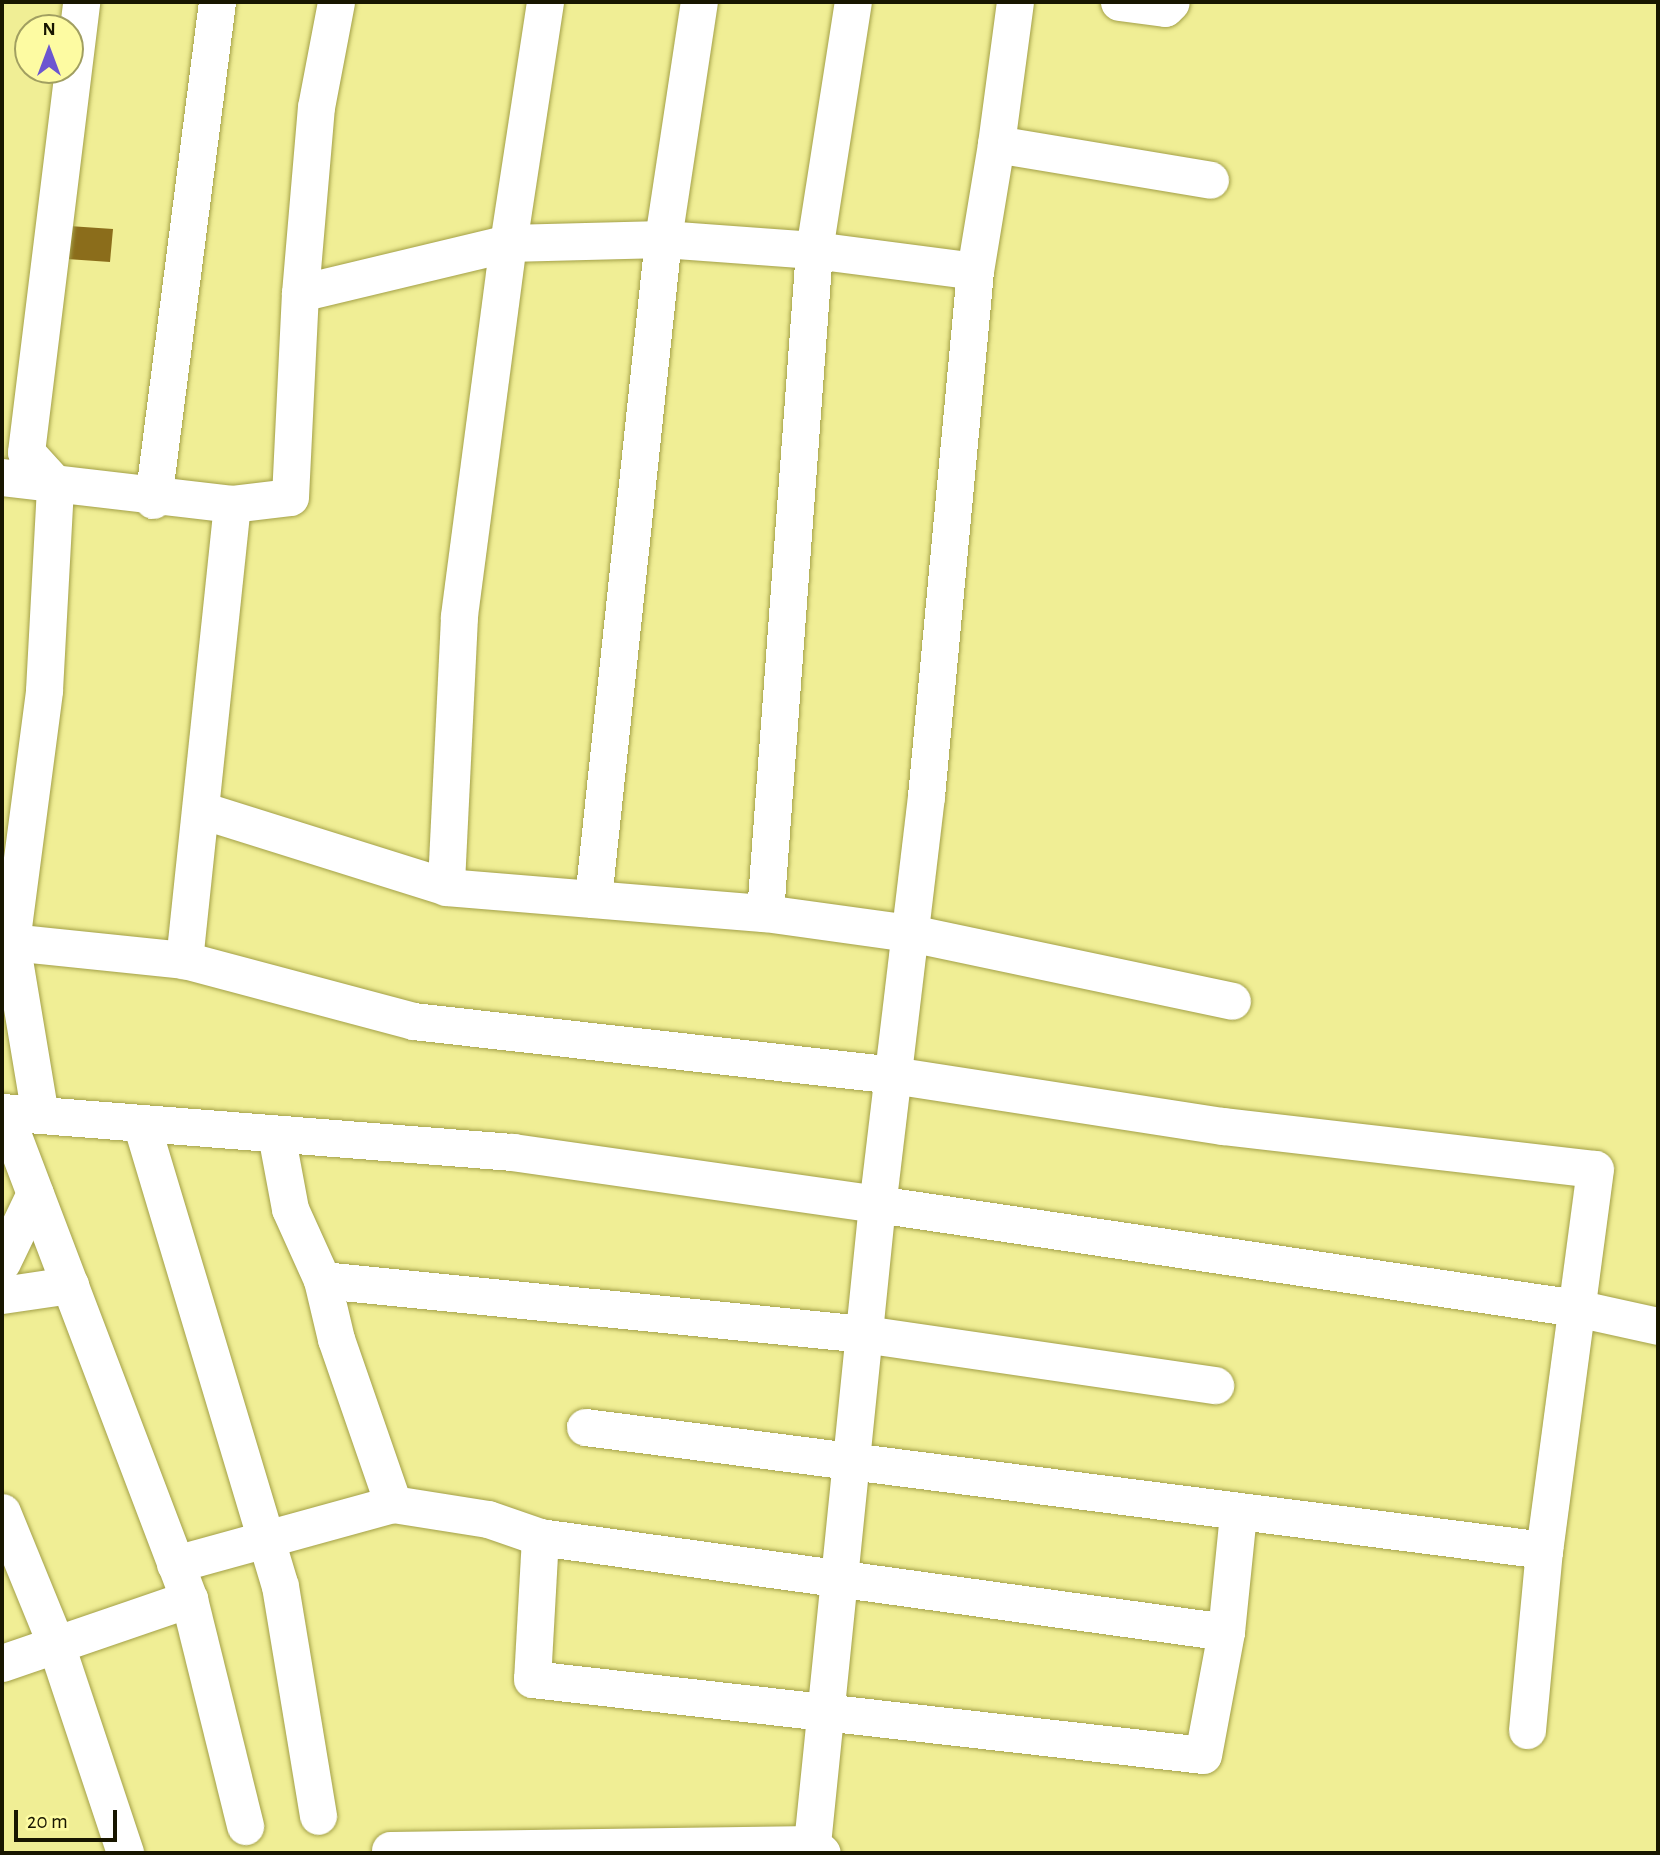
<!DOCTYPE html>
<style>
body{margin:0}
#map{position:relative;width:1660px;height:1855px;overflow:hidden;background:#f0ee95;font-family:"Alegreya Sans",sans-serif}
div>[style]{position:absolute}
.building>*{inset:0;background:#8b6d1b}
.roads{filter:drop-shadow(0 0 2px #a3a048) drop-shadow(0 0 2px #a3a048)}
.street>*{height:37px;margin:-18.5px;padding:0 18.5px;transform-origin:18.5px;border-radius:18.5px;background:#fff}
span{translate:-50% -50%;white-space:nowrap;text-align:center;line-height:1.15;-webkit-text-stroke:5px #fdfba2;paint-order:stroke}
.frame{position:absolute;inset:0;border:4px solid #181600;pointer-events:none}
.north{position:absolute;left:14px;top:14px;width:70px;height:70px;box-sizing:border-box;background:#fdfba2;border:2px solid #a19f61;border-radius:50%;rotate:0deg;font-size:19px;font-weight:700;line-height:28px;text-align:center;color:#181600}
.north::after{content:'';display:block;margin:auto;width:24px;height:32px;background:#6c56d0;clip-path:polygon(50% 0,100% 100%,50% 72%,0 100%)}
.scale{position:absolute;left:14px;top:1810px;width:103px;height:32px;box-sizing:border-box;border:4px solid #181600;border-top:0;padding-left:9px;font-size:21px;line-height:24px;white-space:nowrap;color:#181600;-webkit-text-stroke:5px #fdfba2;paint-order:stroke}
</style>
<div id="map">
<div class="building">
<div style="clip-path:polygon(69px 226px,113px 229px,110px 262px,67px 259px)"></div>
</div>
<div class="roads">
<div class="street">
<div style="left:545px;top:2px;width:244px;rotate:98.7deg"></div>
<div style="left:508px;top:243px;width:155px;rotate:-1.5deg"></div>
<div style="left:663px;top:239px;width:151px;rotate:4.2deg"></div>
<div style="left:814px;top:250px;width:251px;rotate:-81.1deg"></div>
<div style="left:1119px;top:2px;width:46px;rotate:7.4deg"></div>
<div style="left:1165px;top:8px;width:8px;rotate:-45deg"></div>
<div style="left:996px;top:144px;width:143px;rotate:-82.4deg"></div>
<div style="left:975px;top:271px;width:129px;rotate:-80.6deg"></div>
<div style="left:996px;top:144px;width:217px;rotate:9.5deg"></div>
<div style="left:300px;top:293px;width:214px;rotate:-13.5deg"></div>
<div style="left:508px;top:243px;width:377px;rotate:97.5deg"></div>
<div style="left:459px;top:617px;width:270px;rotate:92.8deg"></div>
<div style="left:2px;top:477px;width:232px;rotate:6.7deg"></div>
<div style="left:232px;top:504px;width:459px;rotate:96deg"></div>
<div style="left:184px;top:960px;width:174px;rotate:-174.1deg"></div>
<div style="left:11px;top:942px;width:175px;rotate:80.5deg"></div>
<div style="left:153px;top:500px;width:502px;rotate:-82.68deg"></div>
<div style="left:232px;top:504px;width:58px;rotate:-6.9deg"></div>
<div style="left:290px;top:497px;width:204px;rotate:-87.2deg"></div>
<div style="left:300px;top:293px;width:187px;rotate:-85.1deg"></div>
<div style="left:316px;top:107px;width:107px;rotate:-79.2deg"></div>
<div style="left:201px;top:810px;width:257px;rotate:17.4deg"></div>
<div style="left:446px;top:887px;width:320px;rotate:4.7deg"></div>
<div style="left:765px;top:913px;width:665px;rotate:-85.77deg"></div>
<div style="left:814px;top:250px;width:162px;rotate:7.4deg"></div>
<div style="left:975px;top:271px;width:527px;rotate:95.33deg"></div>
<div style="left:926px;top:796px;width:411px;rotate:96.8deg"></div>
<div style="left:877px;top:1204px;width:707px;rotate:8.46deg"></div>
<div style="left:1576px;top:1308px;width:84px;rotate:12.4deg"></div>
<div style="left:593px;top:899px;width:664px;rotate:-83.95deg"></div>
<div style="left:663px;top:239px;width:240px;rotate:-81.4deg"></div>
<div style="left:765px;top:913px;width:146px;rotate:7.9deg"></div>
<div style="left:910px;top:933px;width:329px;rotate:11.9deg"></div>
<div style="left:2px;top:942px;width:9px"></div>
<div style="left:11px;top:942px;width:254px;rotate:-82.5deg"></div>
<div style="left:44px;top:690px;width:206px;rotate:-86.9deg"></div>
<div style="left:55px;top:484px;width:43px;rotate:-132.2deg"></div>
<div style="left:26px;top:452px;width:453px;rotate:-83deg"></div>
<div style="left:184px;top:960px;width:237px;rotate:14.9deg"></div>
<div style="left:413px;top:1021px;width:483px;rotate:6.4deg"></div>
<div style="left:893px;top:1075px;width:334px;rotate:8.8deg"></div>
<div style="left:1223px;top:1126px;width:374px;rotate:6.6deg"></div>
<div style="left:1595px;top:1169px;width:384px;rotate:97.6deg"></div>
<div style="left:1544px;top:1550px;width:181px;rotate:95.4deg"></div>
<div style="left:2px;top:1112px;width:512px;rotate:4.48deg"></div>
<div style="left:512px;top:1152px;width:369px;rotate:8.1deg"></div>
<div style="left:877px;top:1204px;width:643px;rotate:95.8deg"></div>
<div style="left:812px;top:1844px;width:13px;rotate:42deg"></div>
<div style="left:141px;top:1123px;width:483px;rotate:73.3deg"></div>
<div style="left:280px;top:1586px;width:233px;rotate:80.6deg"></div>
<div style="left:276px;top:1134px;width:76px;rotate:79.4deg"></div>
<div style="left:290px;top:1209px;width:78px;rotate:65.7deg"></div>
<div style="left:322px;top:1280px;width:61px;rotate:76.7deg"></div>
<div style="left:336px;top:1339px;width:175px;rotate:70.9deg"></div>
<div style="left:2px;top:1262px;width:76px;rotate:-64.4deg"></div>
<div style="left:322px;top:1280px;width:545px;rotate:5.69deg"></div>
<div style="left:864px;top:1334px;width:355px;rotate:8.3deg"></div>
<div style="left:2px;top:1295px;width:69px;rotate:-8.4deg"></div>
<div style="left:585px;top:1427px;width:967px;rotate:7.31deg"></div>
<div style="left:2px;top:1512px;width:140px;rotate:67.8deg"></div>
<div style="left:55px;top:1642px;width:222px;rotate:71.6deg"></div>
<div style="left:175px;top:1564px;width:226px;rotate:-15.4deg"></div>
<div style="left:393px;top:1504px;width:96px;rotate:9deg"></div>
<div style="left:488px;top:1519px;width:55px;rotate:19.1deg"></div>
<div style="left:189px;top:1599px;width:234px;rotate:76.1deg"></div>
<div style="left:1226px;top:1632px;width:693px;rotate:-172.12deg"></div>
<div style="left:540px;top:1537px;width:142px;rotate:93.2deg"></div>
<div style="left:532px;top:1679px;width:675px;rotate:6.46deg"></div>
<div style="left:1203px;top:1755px;width:125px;rotate:-79.4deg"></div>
<div style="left:1226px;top:1632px;width:120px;rotate:-84.2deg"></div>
<div style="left:2px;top:1663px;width:198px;rotate:-18.9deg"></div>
<div style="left:189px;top:1599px;width:521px;rotate:-110.8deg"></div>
<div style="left:390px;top:1850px;width:422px;rotate:-0.8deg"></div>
</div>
</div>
<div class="frame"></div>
<div class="north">N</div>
<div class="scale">20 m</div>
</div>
